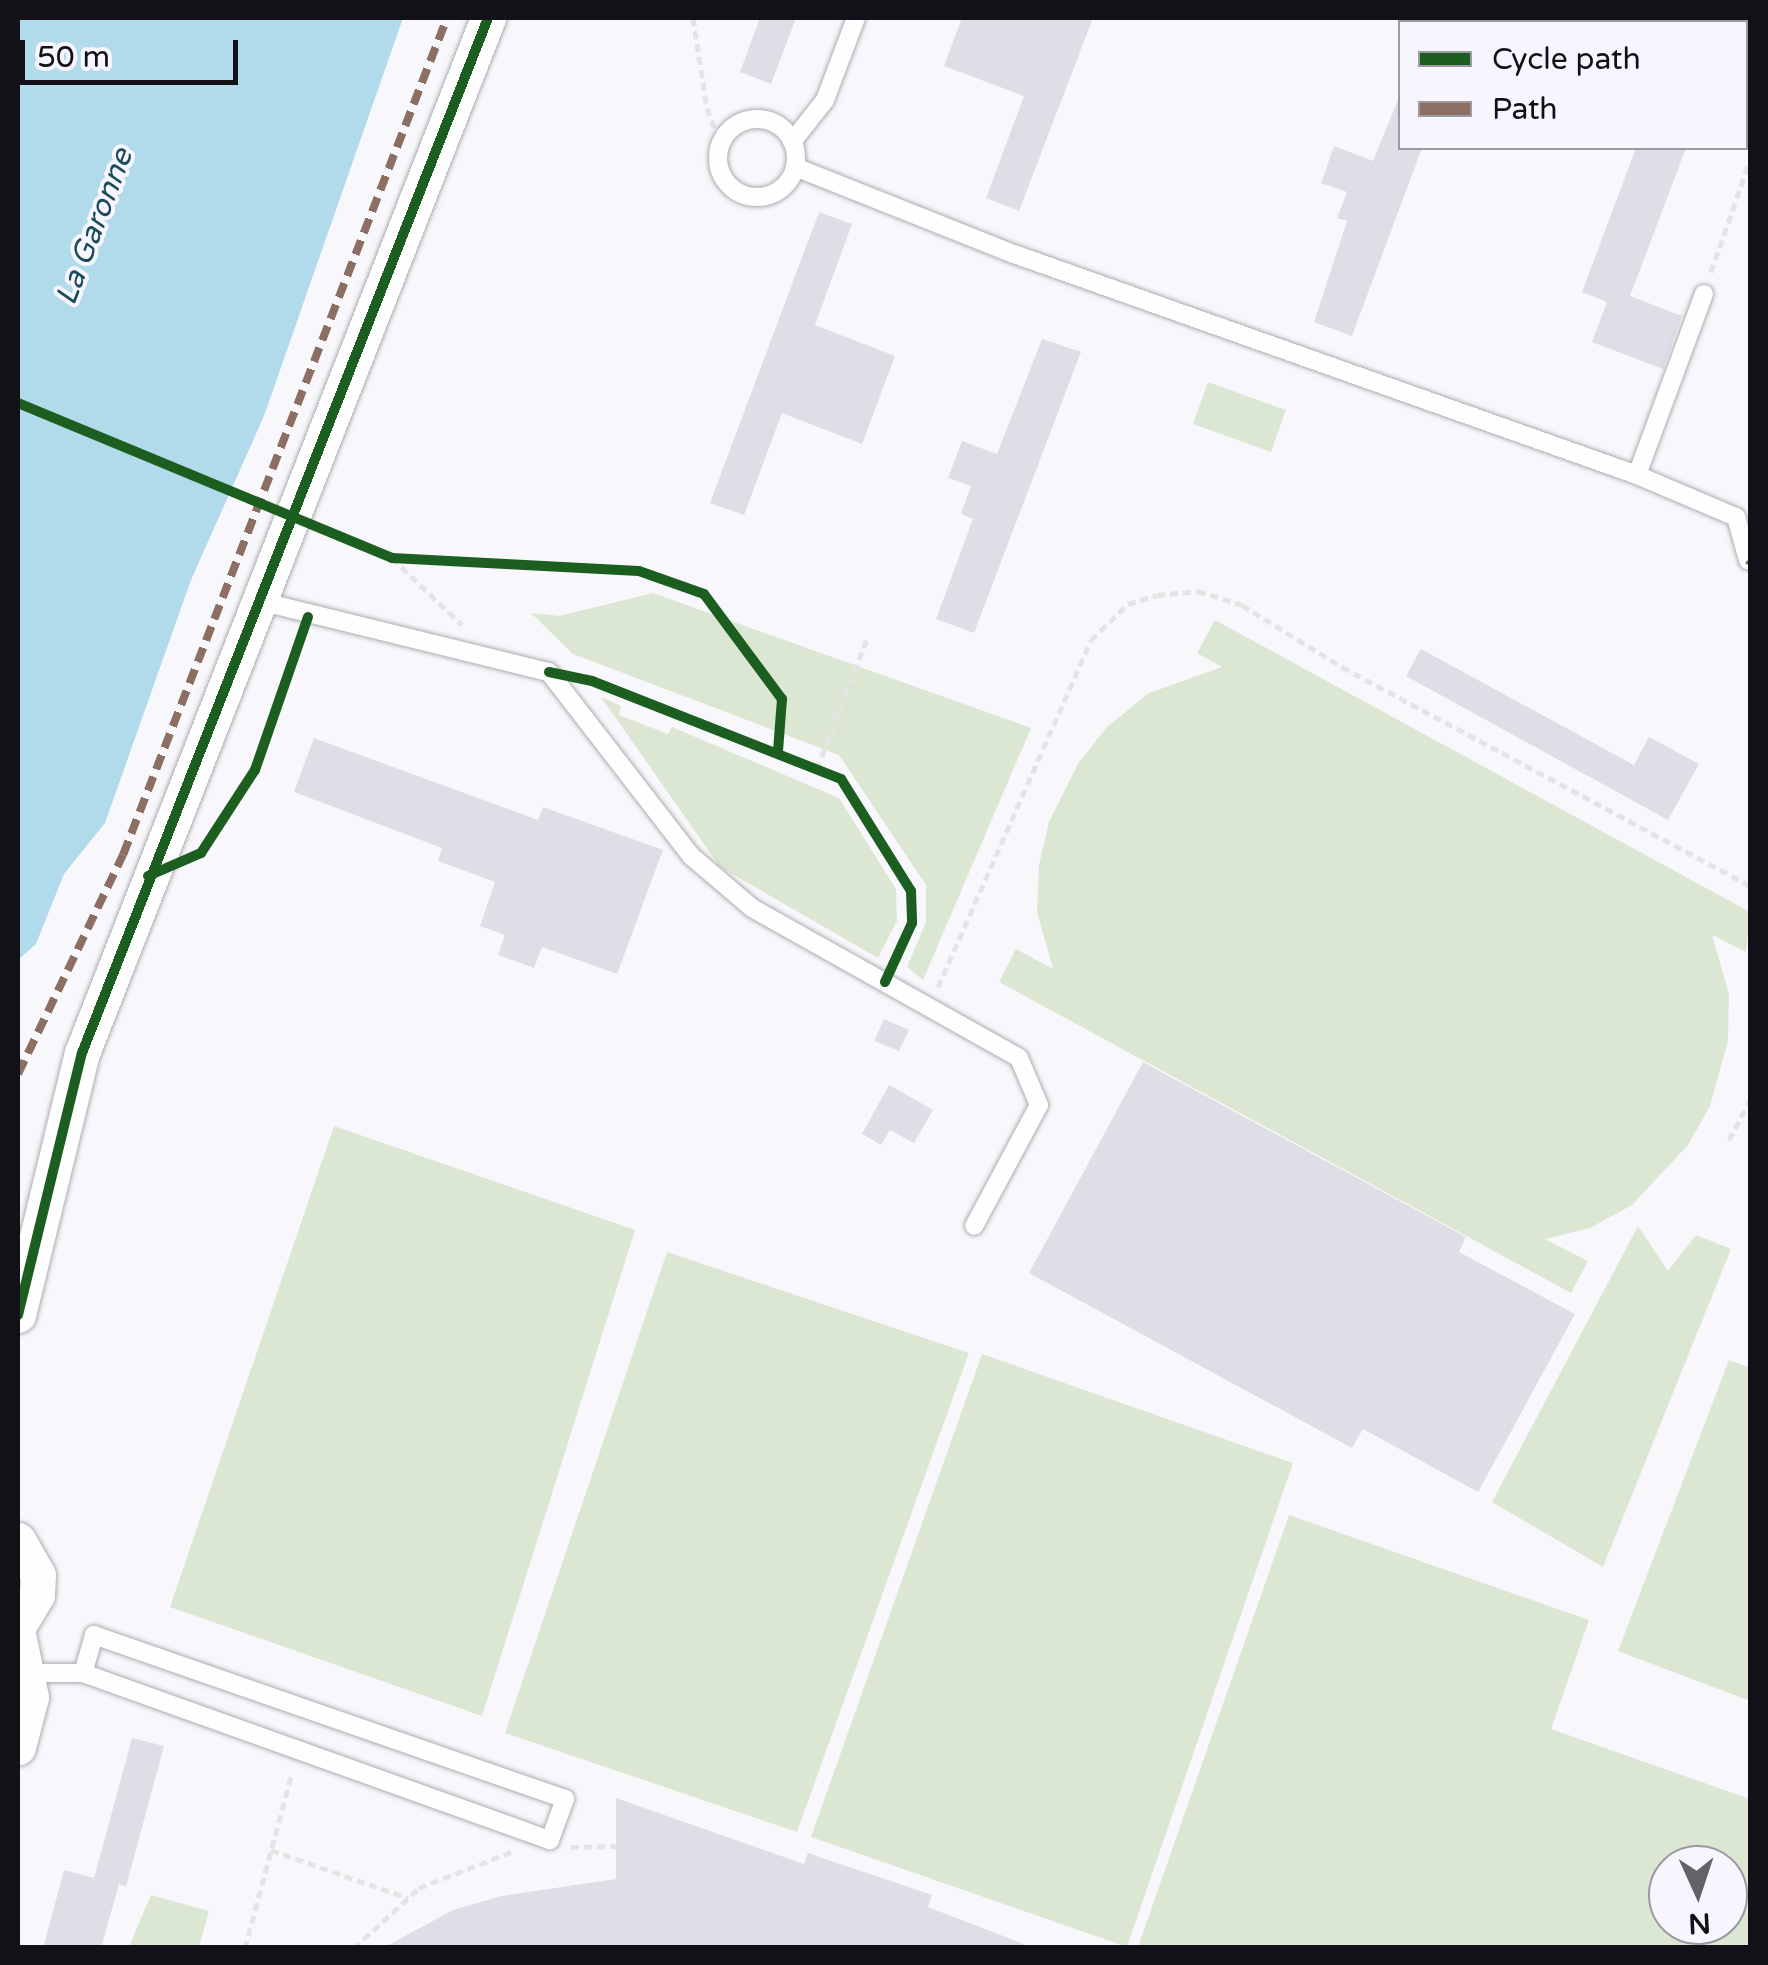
<!DOCTYPE html>
<style>
body{margin:0}
#map{position:relative;width:1768px;height:1965px;overflow:hidden;background:#f8f8fc;font-family:"Varela Round",sans-serif}
div>[style]{position:absolute}
.green>*{inset:0;background:#dce7d3}
.water>*{inset:0;background:#b1dbeb}
.building>*{inset:0;background:#dfdee7}
.path>*{height:5px;margin-top:-2.5px;transform-origin:0;background:repeating-linear-gradient(90deg,#e4e4e5 0 8px,transparent 0 13px)}
.roads{filter:drop-shadow(0 0 2px #adadb1) drop-shadow(0 0 2px #adadb1)}
.service>*{height:18px;margin:-9px;padding:0 9px;transform-origin:9px;border-radius:9px;background:#fefeff}
.service>.ring{margin:-9px;padding:0;box-sizing:content-box;background:none;border:18px solid #fefeff;border-radius:50%}
.minor>*{height:35px;margin:-17.5px;padding:0 17.5px;transform-origin:17.5px;border-radius:17.5px;background:#fefeff}
.quiet>*{height:8px;margin-top:-4px;transform-origin:0;background:repeating-linear-gradient(90deg,#8d6e63 0 15px,transparent 0 23px)}
.cycleway>*{height:10px;margin:-5px;padding:0 5px;transform-origin:5px;border-radius:5px;background:#1b5e20}
span{translate:-50% -50%;white-space:nowrap;text-align:center;line-height:1.15;-webkit-text-stroke:8px #f7f6fe;paint-order:stroke}
.water-label{font-size:30px;color:#1a4c5c;font-style:italic}
.frame{position:absolute;inset:0;border:20px solid #121118;pointer-events:none}
.legend{position:absolute;left:1398px;top:20px;width:350px;height:130px;box-sizing:border-box;background:#f7f6fe;border:2px solid #9b9aa2;margin:0;padding:12px 18px;list-style:none;font-size:30px;color:#121118}
.legend li{display:flex;align-items:center;gap:20px;height:50px}
.legend b{width:50px;border:2px solid #9b9aa2}
.north{position:absolute;left:1648px;top:1845px;width:100px;height:100px;box-sizing:border-box;background:#f7f6fe;border:2px solid #9b9aa2;border-radius:50%;rotate:177deg;font-size:28px;font-weight:700;line-height:40px;text-align:center;color:#121118}
.north::after{content:'';display:block;margin:auto;width:35px;height:45px;background:#626268;clip-path:polygon(50% 0,100% 100%,50% 72%,0 100%)}
.scale{position:absolute;left:20px;top:40px;width:218px;height:45px;box-sizing:border-box;border:5px solid #121118;border-top:0;padding-left:12px;font-size:30px;line-height:35px;white-space:nowrap;color:#121118;-webkit-text-stroke:8px #f7f6fe;paint-order:stroke}
</style>
<div id="map">
<div class="green">
<div style="clip-path:polygon(1208px 382px,1286px 410px,1271px 452px,1193px 424px)"></div>
<div style="clip-path:polygon(653px 593px,1031px 728px,923px 980px,907px 967px,926px 922px,926px 885px,839px 755px,573px 654px,531px 613px,559px 616px)"></div>
<div style="clip-path:polygon(1215px 620px,1750px 912px,1746px 952px,1712px 935px,1729px 994px,1728px 1041px,1710px 1106px,1688px 1145px,1632px 1205px,1590px 1228px,1545px 1239px,1588px 1261px,1571px 1293px,999px 982px,1016px 949px,1053px 969px,1037px 912px,1039px 865px,1049px 822px,1079px 762px,1107px 727px,1149px 693px,1222px 667px,1197px 653px)"></div>
<div style="clip-path:polygon(601px 697px,621px 706px,619px 715px,668px 734px,672px 727px,839px 798px,896px 889px,897px 921px,878px 958px,720px 867px)"></div>
<div style="clip-path:polygon(334px 1126px,635px 1230px,482px 1716px,170px 1607px)"></div>
<div style="clip-path:polygon(1638px 1226px,1668px 1271px,1696px 1235px,1731px 1249px,1603px 1567px,1492px 1502px)"></div>
<div style="clip-path:polygon(667px 1252px,969px 1353px,797px 1832px,505px 1733px)"></div>
<div style="clip-path:polygon(982px 1354px,1293px 1463px,1127px 1947px,811px 1837px)"></div>
<div style="clip-path:polygon(1729px 1360px,1750px 1368px,1750px 1701px,1618px 1651px)"></div>
<div style="clip-path:polygon(evenodd,1289px 1515px,1589px 1620px,1551px 1729px,1750px 1799px,1750px 1947px,1138px 1947px,1289px 1515px,1668px 1865px,1728px 1865px,1728px 1925px,1668px 1925px,1668px 1865px)"></div>
<div style="clip-path:polygon(151px 1895px,209px 1911px,199px 1947px,129px 1947px)"></div>
</div>
<div class="water">
<div style="clip-path:polygon(18px 18px,403px 18px,264px 416px,191px 580px,105px 823px,64px 874px,36px 944px,18px 960px)"></div>
</div>
<div class="building">
<div style="clip-path:polygon(760px 18px,796px 18px,771px 84px,740px 72px)"></div>
<div style="clip-path:polygon(962px 18px,1093px 18px,1019px 211px,986px 198px,1024px 96px,944px 66px)"></div>
<div style="clip-path:polygon(1400px 95px,1400px 148px,1422px 148px,1352px 336px,1314px 322px,1347px 221px,1337px 218px,1347px 192px,1321px 183px,1334px 146px,1373px 161px)"></div>
<div style="clip-path:polygon(1636px 148px,1686px 148px,1630px 296px,1682px 316px,1663px 369px,1592px 342px,1607px 302px,1582px 292px)"></div>
<div style="clip-path:polygon(819px 212px,852px 224px,815px 325px,895px 356px,862px 444px,782px 413px,744px 515px,710px 503px)"></div>
<div style="clip-path:polygon(1042px 339px,1081px 352px,974px 633px,936px 619px,973px 519px,961px 514px,971px 486px,948px 478px,962px 441px,997px 454px)"></div>
<div style="clip-path:polygon(1421px 649px,1634px 765px,1649px 737px,1699px 764px,1668px 820px,1406px 676px)"></div>
<div style="clip-path:polygon(314px 738px,538px 820px,543px 807px,663px 850px,617px 974px,542px 947px,534px 968px,498px 955px,505px 935px,480px 926px,495px 882px,438px 861px,442px 848px,294px 792px)"></div>
<div style="clip-path:polygon(884px 1019px,909px 1030px,899px 1051px,874px 1041px)"></div>
<div style="clip-path:polygon(1143px 1062px,1466px 1237px,1459px 1252px,1575px 1314px,1478px 1492px,1363px 1429px,1352px 1448px,1029px 1273px)"></div>
<div style="clip-path:polygon(889px 1085px,933px 1110px,914px 1143px,890px 1130px,881px 1145px,862px 1134px)"></div>
<div style="clip-path:polygon(132px 1738px,164px 1746px,126px 1887px,119px 1884px,101px 1948px,43px 1948px,64px 1870px,94px 1878px)"></div>
<div style="clip-path:polygon(616px 1798px,804px 1864px,808px 1853px,932px 1895px,928px 1907px,1034px 1948px,383px 1948px,453px 1910px,501px 1896px,616px 1879px)"></div>
</div>
<div class="path">
<div style="left:693px;top:18px;width:91px;rotate:81.2deg"></div>
<div style="left:707px;top:108px;width:37px;rotate:70deg"></div>
<div style="left:1466px;top:18px;width:15px;rotate:16deg"></div>
<div style="left:1711px;top:272px;width:119px;rotate:-70.8deg"></div>
<div style="left:392px;top:558px;width:97px;rotate:43.7deg"></div>
<div style="left:817px;top:769px;width:139px;rotate:-69deg"></div>
<div style="left:938px;top:987px;width:379px;rotate:-66.2deg"></div>
<div style="left:1091px;top:640px;width:52px;rotate:-44.2deg"></div>
<div style="left:1128px;top:604px;width:30px;rotate:-17deg"></div>
<div style="left:1157px;top:595px;width:41px;rotate:-5.6deg"></div>
<div style="left:1198px;top:591px;width:46px;rotate:17.7deg"></div>
<div style="left:1242px;top:605px;width:118px;rotate:31.8deg"></div>
<div style="left:1342px;top:667px;width:463px;rotate:28.2deg"></div>
<div style="left:1729px;top:1140px;width:45px;rotate:-62.3deg"></div>
<div style="left:571px;top:1847px;width:45px;rotate:-1.3deg"></div>
<div style="left:271px;top:1850px;width:145px;rotate:19.3deg"></div>
<div style="left:245px;top:1948px;width:182px;rotate:-75deg"></div>
<div style="left:354px;top:1948px;width:88px;rotate:-42.7deg"></div>
<div style="left:419px;top:1888px;width:99px;rotate:-21.4deg"></div>
</div>
<div class="roads">
<div class="service">
<div class="ring" style="left:718px;top:119px;width:60px;height:60px"></div>
<div style="left:792px;top:142px;width:53px;rotate:-51.8deg"></div>
<div style="left:825px;top:100px;width:88px;rotate:-69.3deg"></div>
<div style="left:795px;top:167px;width:236px;rotate:21.7deg"></div>
<div style="left:1014px;top:254px;width:661px;rotate:19.53deg"></div>
<div style="left:1637px;top:475px;width:108px;rotate:23deg"></div>
<div style="left:1736px;top:517px;width:45px;rotate:74.4deg"></div>
<div style="left:1637px;top:475px;width:193px;rotate:-69.7deg"></div>
<div style="left:263px;top:602px;width:294px;rotate:13.8deg"></div>
<div style="left:549px;top:672px;width:232px;rotate:52.3deg"></div>
<div style="left:691px;top:856px;width:80px;rotate:40.4deg"></div>
<div style="left:752px;top:908px;width:306px;rotate:29.3deg"></div>
<div style="left:1019px;top:1058px;width:51px;rotate:66.9deg"></div>
<div style="left:1039px;top:1105px;width:137px;rotate:118.2deg"></div>
<div style="left:28px;top:1673px;width:55px"></div>
<div style="left:83px;top:1673px;width:496px;rotate:19.7deg"></div>
<div style="left:550px;top:1840px;width:44px;rotate:-69.9deg"></div>
<div style="left:565px;top:1799px;width:499px;rotate:-160.8deg"></div>
<div style="left:94px;top:1635px;width:40px;rotate:106deg"></div>
</div>
<div class="minor">
<div style="left:18px;top:1315px;width:270px;rotate:-76.3deg"></div>
<div style="left:82px;top:1053px;width:1112px;rotate:-68.58deg"></div>
<div style="left:18px;top:1540px;width:40px;rotate:60.3deg"></div>
<div style="left:38px;top:1575px;width:20px;rotate:93deg"></div>
<div style="left:37px;top:1595px;width:37px;rotate:121deg"></div>
<div style="left:18px;top:1634px;width:64px;rotate:78.3deg"></div>
<div style="left:31px;top:1697px;width:52px;rotate:104.6deg"></div>
</div>
</div>
<div class="quiet">
<div style="left:1748px;top:560px;width:3px;rotate:45deg"></div>
<div style="left:18px;top:1074px;width:243px;rotate:-64.4deg"></div>
<div style="left:123px;top:855px;width:898px;rotate:-68.84deg"></div>
</div>
<div class="cycleway">
<div style="left:18px;top:403px;width:405px;rotate:22.5deg"></div>
<div style="left:392px;top:558px;width:247px;rotate:3deg"></div>
<div style="left:639px;top:571px;width:69px;rotate:19.5deg"></div>
<div style="left:704px;top:594px;width:131px;rotate:53.4deg"></div>
<div style="left:782px;top:699px;width:52px;rotate:94.4deg"></div>
<div style="left:549px;top:672px;width:44px;rotate:11.8deg"></div>
<div style="left:592px;top:681px;width:268px;rotate:21.5deg"></div>
<div style="left:841px;top:779px;width:132px;rotate:58deg"></div>
<div style="left:911px;top:891px;width:32px;rotate:88deg"></div>
<div style="left:912px;top:923px;width:65px;rotate:114.6deg"></div>
<div style="left:148px;top:876px;width:58px;rotate:-23.5deg"></div>
<div style="left:201px;top:853px;width:99px;rotate:-57deg"></div>
<div style="left:255px;top:770px;width:162px;rotate:-70.9deg"></div>
<div style="left:18px;top:1315px;width:270px;rotate:-76.3deg"></div>
<div style="left:82px;top:1053px;width:1112px;rotate:-68.58deg"></div>
</div>
<div class="water-label">
<span style="left:95px;top:227px;rotate:-69deg">La Garonne</span>
</div>
<div class="frame"></div>
<ul class="legend">
<li><b style="height:12px;background:#1b5e20"></b>Cycle path</li>
<li><b style="height:12px;background:#8d6e63"></b>Path</li>
</ul>
<div class="north">N</div>
<div class="scale">50 m</div>
</div>
